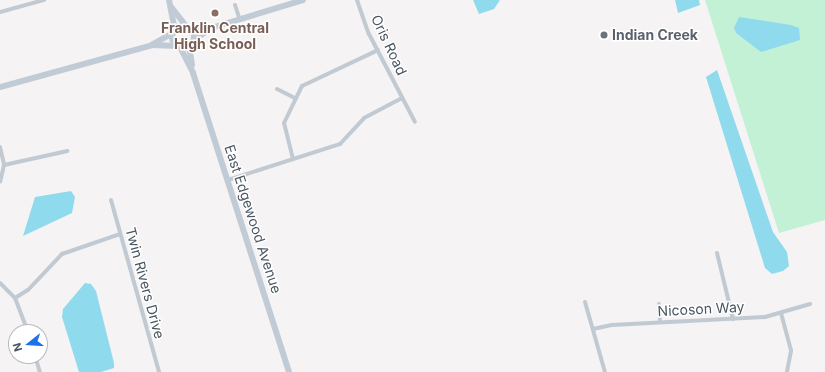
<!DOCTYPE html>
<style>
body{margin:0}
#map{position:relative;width:825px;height:372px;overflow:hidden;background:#f5f3f3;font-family:Inter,sans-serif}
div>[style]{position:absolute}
.green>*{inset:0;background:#c3f1d5}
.water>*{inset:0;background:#90daee}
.minor>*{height:4px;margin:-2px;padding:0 2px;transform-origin:2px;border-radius:2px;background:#c1cad2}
.secondary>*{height:6px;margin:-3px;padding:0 3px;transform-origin:3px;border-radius:3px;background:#c1cbd6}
.secondary>.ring{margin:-3px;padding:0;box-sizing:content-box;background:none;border:6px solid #c1cbd6;border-radius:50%}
.dots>*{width:11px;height:11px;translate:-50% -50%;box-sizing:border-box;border:2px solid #fff;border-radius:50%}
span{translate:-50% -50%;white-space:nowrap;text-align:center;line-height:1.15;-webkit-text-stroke:3px #fff;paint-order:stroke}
.education-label{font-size:14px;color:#785e54;font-weight:700}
.worship-label{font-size:14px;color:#5b616d;font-weight:700}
.left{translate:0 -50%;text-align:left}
.street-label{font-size:14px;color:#4a5661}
.north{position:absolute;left:8px;top:324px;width:40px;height:40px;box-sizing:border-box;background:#fff;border:1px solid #b7bbc0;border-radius:50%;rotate:253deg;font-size:11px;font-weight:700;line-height:16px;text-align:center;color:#4a5661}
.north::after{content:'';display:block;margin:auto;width:14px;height:18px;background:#1a73e8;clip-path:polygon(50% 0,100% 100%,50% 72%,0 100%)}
</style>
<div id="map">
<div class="green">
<div style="clip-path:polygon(705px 0,825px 0,825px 220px,779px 233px)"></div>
</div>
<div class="water">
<div style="clip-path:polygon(473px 0,500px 0,494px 9px,479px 14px)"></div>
<div style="clip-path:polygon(675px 0,699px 0,700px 5px,678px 13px)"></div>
<div style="clip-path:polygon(739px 17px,791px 25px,799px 28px,800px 40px,761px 52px,736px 33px,734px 28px)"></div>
<div style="clip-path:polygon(717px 70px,773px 232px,787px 252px,789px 266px,783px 271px,772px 274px,765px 268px,706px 77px)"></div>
<div style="clip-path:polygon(71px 191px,75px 197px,72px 213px,23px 236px,35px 197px)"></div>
<div style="clip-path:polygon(85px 283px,91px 284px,96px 291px,114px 363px,114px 368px,101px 372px,79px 372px,62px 317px,63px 309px)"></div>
</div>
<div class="minor">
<div style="left:357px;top:0;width:36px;rotate:71deg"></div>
<div style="left:369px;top:34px;width:99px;rotate:62.4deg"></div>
<div style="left:235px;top:5px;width:16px;rotate:72deg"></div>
<div style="left:0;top:12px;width:46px;rotate:-15.3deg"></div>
<div style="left:277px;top:89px;width:20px;rotate:27deg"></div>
<div style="left:0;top:147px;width:18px;rotate:77deg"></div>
<div style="left:4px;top:165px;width:17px;rotate:103deg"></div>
<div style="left:293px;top:159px;width:37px;rotate:-104deg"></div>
<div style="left:284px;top:123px;width:41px;rotate:-64.1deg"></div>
<div style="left:302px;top:86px;width:84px;rotate:-25.3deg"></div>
<div style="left:4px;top:165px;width:65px;rotate:-12.5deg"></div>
<div style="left:228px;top:180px;width:118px;rotate:-17.8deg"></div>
<div style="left:340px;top:144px;width:35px;rotate:-47deg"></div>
<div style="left:364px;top:118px;width:43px;rotate:-27.8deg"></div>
<div style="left:111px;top:200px;width:179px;rotate:74.4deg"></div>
<div style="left:717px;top:253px;width:68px;rotate:76.4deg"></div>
<div style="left:0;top:283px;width:21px;rotate:45deg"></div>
<div style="left:15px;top:298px;width:36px;rotate:69deg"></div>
<div style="left:15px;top:298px;width:15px;rotate:-32deg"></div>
<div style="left:28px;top:290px;width:50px;rotate:-46.6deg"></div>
<div style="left:62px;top:254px;width:61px;rotate:-19deg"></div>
<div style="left:585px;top:302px;width:73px;rotate:74.1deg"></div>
<div style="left:659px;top:304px;width:18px;rotate:87deg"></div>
<div style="left:781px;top:313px;width:39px;rotate:75deg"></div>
<div style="left:791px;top:351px;width:21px;rotate:101deg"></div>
<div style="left:593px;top:329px;width:19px;rotate:-12deg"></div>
<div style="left:612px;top:325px;width:153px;rotate:-3deg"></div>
<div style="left:765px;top:317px;width:47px;rotate:-16.1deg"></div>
<div style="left:35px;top:356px;width:17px;rotate:73deg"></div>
</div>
<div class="secondary">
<div style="left:169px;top:0;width:31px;rotate:79deg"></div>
<div style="left:172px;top:8px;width:23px;rotate:52deg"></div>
<div class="ring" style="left:172px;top:26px;width:16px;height:16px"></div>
<div style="left:191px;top:29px;width:20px;rotate:-3deg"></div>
<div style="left:211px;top:28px;width:96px;rotate:-16.9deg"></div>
<div style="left:193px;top:41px;width:22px;rotate:-36deg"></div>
<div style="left:153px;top:44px;width:23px;rotate:-29deg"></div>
<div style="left:189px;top:46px;width:19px;rotate:81deg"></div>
<div style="left:180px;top:47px;width:29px;rotate:63deg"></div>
<div style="left:193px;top:73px;width:314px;rotate:72.2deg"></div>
<div style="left:0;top:87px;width:158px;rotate:-15.4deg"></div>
<div style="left:152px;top:45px;width:26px;rotate:2deg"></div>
</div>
<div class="dots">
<div style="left:215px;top:13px;background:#8d6e63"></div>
<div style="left:604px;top:35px;background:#6b7280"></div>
</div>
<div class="education-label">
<span style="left:215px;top:36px">Franklin Central<br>High School</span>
</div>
<div class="worship-label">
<span class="left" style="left:612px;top:35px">Indian Creek</span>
</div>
<div class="street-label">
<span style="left:389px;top:45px;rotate:65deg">Oris Road</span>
<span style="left:253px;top:219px;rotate:72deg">East Edgewood Avenue</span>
<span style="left:145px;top:283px;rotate:75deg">Twin Rivers Drive</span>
<span style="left:701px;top:309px;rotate:-3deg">Nicoson Way</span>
</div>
<div class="north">N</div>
</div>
